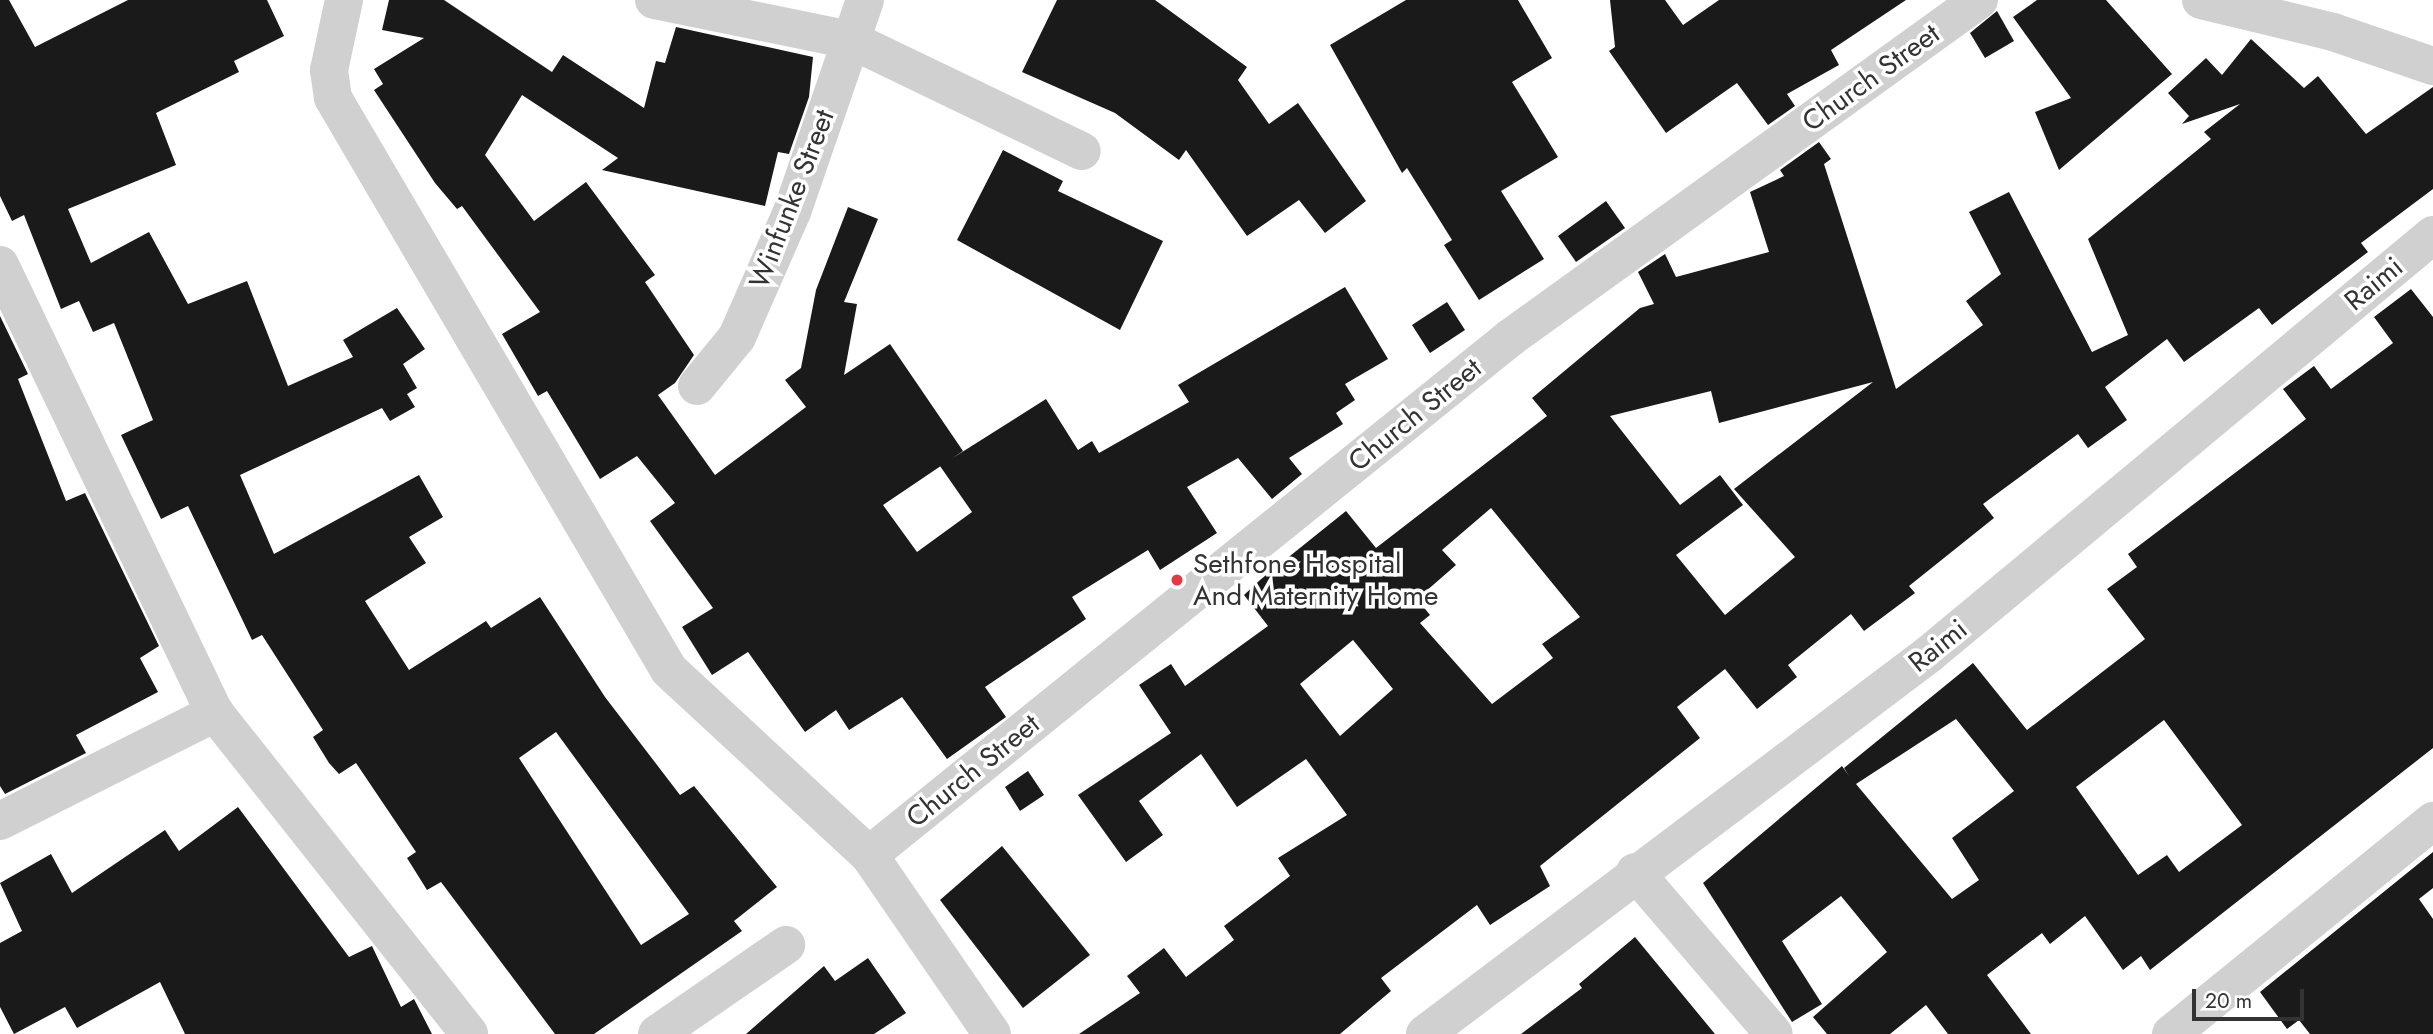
<!DOCTYPE html>
<style>
body{margin:0}
#map{position:relative;width:2433px;height:1034px;overflow:hidden;background:#fff;font-family:Jost,sans-serif}
div>[style]{position:absolute}
.building>*{inset:0;background:#1a1a1a}
.minor>*{height:38px;margin:-19px;padding:0 19px;transform-origin:19px;border-radius:19px;background:#d0d0d0}
.dots>*{width:19px;height:19px;translate:-50% -50%;box-sizing:border-box;border:4px solid #fff;border-radius:50%}
span{translate:-50% -50%;white-space:nowrap;text-align:center;line-height:1.15;-webkit-text-stroke:7px #fff;paint-order:stroke}
.street-label{font-size:28px;color:#333}
.poi-label{font-size:28px;color:#333}
.left{translate:0 -50%;text-align:left}
.scale{position:absolute;left:2192px;top:989px;width:112px;height:32px;box-sizing:border-box;border:4px solid #333;border-top:0;padding-left:9px;font-size:21px;line-height:24px;white-space:nowrap;color:#333;-webkit-text-stroke:5px #fff;paint-order:stroke}
</style>
<div id="map">
<div class="building">
<div style="clip-path:polygon(evenodd,0 0,9px 0,35px 47px,128px 0,267px 0,284px 36px,234px 61px,239px 72px,156px 113px,176px 165px,68px 209px,91px 263px,149px 232px,188px 304px,247px 281px,288px 386px,353px 357px,343px 340px,397px 308px,425px 349px,403px 364px,417px 388px,407px 394px,415px 407px,390px 421px,382px 408px,240px 475px,274px 554px,419px 475px,443px 517px,409px 537px,426px 563px,365px 601px,409px 670px,486px 621px,491px 628px,540px 597px,605px 697px,680px 795px,694px 786px,777px 887px,734px 921px,742px 931px,594px 1034px,555px 1034px,441px 882px,427px 890px,407px 858px,416px 852px,356px 763px,339px 774px,329px 763px,313px 737px,323px 730px,262px 635px,252px 640px,188px 506px,161px 519px,121px 435px,153px 420px,114px 323px,93px 332px,79px 301px,61px 309px,24px 215px,12px 221px,0 196px,0 0,556px 732px,689px 914px,641px 945px,519px 758px,556px 732px)"></div>
<div style="clip-path:polygon(389px 0,444px 0,552px 72px,563px 55px,644px 108px,656px 61px,665px 63px,676px 27px,813px 57px,809px 97px,789px 154px,778px 152px,765px 206px,602px 170px,618px 158px,522px 95px,485px 155px,534px 221px,586px 182px,655px 275px,645px 282px,694px 355px,675px 383px,658px 395px,715px 475px,806px 407px,785px 380px,801px 368px,816px 290px,848px 207px,878px 219px,844px 302px,857px 304px,844px 375px,890px 344px,963px 451px,883px 505px,917px 552px,972px 512px,940px 466px,1046px 399px,1078px 450px,1092px 441px,1099px 453px,1189px 402px,1178px 385px,1345px 287px,1388px 359px,1345px 384px,1355px 400px,1336px 413px,1343px 424px,1289px 458px,1302px 474px,1272px 499px,1238px 458px,1187px 487px,1217px 533px,1160px 570px,1148px 550px,1072px 597px,1086px 619px,985px 687px,1006px 717px,947px 759px,902px 697px,849px 730px,836px 710px,805px 732px,748px 652px,712px 675px,682px 627px,713px 608px,650px 521px,675px 503px,637px 456px,600px 479px,547px 391px,538px 396px,502px 334px,540px 312px,462px 206px,457px 209px,435px 183px,374px 90px,383px 84px,374px 69px,424px 38px,382px 30px)"></div>
<div style="clip-path:polygon(1057px 0,1155px 0,1247px 67px,1238px 80px,1269px 124px,1298px 103px,1366px 201px,1325px 233px,1299px 200px,1247px 236px,1186px 150px,1179px 160px,1115px 113px,1022px 72px)"></div>
<div style="clip-path:polygon(1406px 0,1518px 0,1552px 58px,1512px 82px,1558px 157px,1501px 191px,1544px 259px,1479px 300px,1444px 245px,1452px 240px,1407px 168px,1402px 173px,1330px 45px)"></div>
<div style="clip-path:polygon(1610px 0,1665px 0,1683px 25px,1719px 0,1906px 0,1831px 50px,1839px 65px,1787px 94px,1795px 106px,1768px 125px,1737px 83px,1666px 133px,1609px 51px,1615px 47px)"></div>
<div style="clip-path:polygon(2037px 0,2106px 0,2172px 74px,2059px 170px,2035px 112px,2071px 98px,2013px 17px)"></div>
<div style="clip-path:polygon(1997px 11px,2014px 41px,1985px 58px,1970px 33px)"></div>
<div style="clip-path:polygon(evenodd,2251px 39px,2304px 88px,2318px 76px,2366px 134px,2433px 87px,2433px 189px,2361px 243px,2368px 252px,2272px 325px,2259px 308px,2184px 362px,2167px 339px,2105px 387px,2127px 420px,2088px 448px,2078px 434px,1983px 504px,1994px 518px,1909px 586px,1915px 593px,1864px 631px,1851px 614px,1788px 665px,1797px 677px,1757px 709px,1725px 669px,1677px 707px,1700px 738px,1540px 866px,1550px 886px,1490px 925px,1477px 905px,1381px 978px,1391px 991px,1340px 1034px,1079px 1034px,1140px 993px,1127px 976px,1164px 948px,1186px 977px,1234px 940px,1224px 926px,1290px 876px,1278px 858px,1347px 815px,1306px 759px,1237px 807px,1201px 754px,1139px 801px,1163px 835px,1126px 862px,1078px 795px,1171px 733px,1139px 685px,1171px 664px,1185px 686px,1268px 626px,1244px 595px,1260px 580px,1346px 511px,1376px 548px,1547px 416px,1532px 398px,1640px 308px,1654px 304px,1638px 272px,1665px 254px,1676px 277px,1769px 252px,1750px 192px,1784px 176px,1780px 170px,1819px 142px,1831px 159px,1824px 164px,1896px 389px,1983px 325px,1966px 301px,2001px 274px,1969px 212px,2009px 192px,2092px 352px,2128px 335px,2088px 239px,2211px 139px,2204px 132px,2240px 104px,2182px 124px,2189px 116px,2168px 93px,2206px 58px,2222px 75px,2251px 39px,1873px 382px,1734px 489px,1795px 557px,1725px 615px,1676px 555px,1743px 505px,1720px 475px,1680px 505px,1610px 416px,1711px 391px,1719px 423px,1873px 382px,2251px 39px,1491px 508px,1580px 617px,1542px 644px,1553px 658px,1492px 704px,1420px 623px,1430px 615px,1417px 599px,1456px 565px,1442px 550px,1491px 508px,2251px 39px,1353px 640px,1393px 689px,1340px 736px,1300px 684px,1353px 640px)"></div>
<div style="clip-path:polygon(1003px 150px,1063px 181px,1058px 191px,1163px 241px,1120px 330px,957px 240px)"></div>
<div style="clip-path:polygon(1606px 201px,1625px 228px,1576px 262px,1558px 236px)"></div>
<div style="clip-path:polygon(evenodd,2411px 289px,2433px 317px,2433px 748px,2150px 970px,2141px 956px,2123px 970px,2085px 916px,2050px 944px,2042px 933px,1987px 975px,2031px 1034px,1948px 1034px,1926px 1005px,1890px 1034px,1827px 1034px,1813px 1017px,1887px 952px,1841px 896px,1782px 941px,1822px 1004px,1792px 1022px,1703px 883px,1842px 766px,1849px 776px,1844px 768px,1973px 663px,2027px 730px,2145px 639px,2107px 589px,2137px 567px,2128px 554px,2306px 419px,2283px 389px,2314px 366px,2331px 389px,2393px 343px,2374px 317px,2411px 289px,1956px 719px,2014px 791px,1952px 838px,1979px 880px,1952px 899px,1856px 784px,1956px 719px,2411px 289px,2164px 720px,2242px 825px,2179px 872px,2167px 855px,2138px 875px,2076px 787px,2164px 720px)"></div>
<div style="clip-path:polygon(1447px 302px,1465px 330px,1430px 353px,1412px 325px)"></div>
<div style="clip-path:polygon(0 316px,28px 374px,18px 379px,66px 501px,85px 493px,159px 646px,140px 658px,158px 692px,76px 735px,86px 753px,5px 794px,0 786px)"></div>
<div style="clip-path:polygon(1028px 771px,1044px 795px,1020px 811px,1005px 787px)"></div>
<div style="clip-path:polygon(238px 807px,349px 957px,372px 946px,401px 1007px,414px 999px,432px 1034px,185px 1034px,160px 982px,77px 1028px,65px 1007px,14px 1034px,0 1007px,0 943px,22px 931px,0 883px,51px 854px,72px 893px,165px 830px,179px 851px)"></div>
<div style="clip-path:polygon(1002px 846px,1090px 955px,1023px 1008px,940px 900px)"></div>
<div style="clip-path:polygon(2433px 852px,2433px 888px,2419px 899px,2433px 919px,2433px 1034px,2310px 1034px,2299px 1020px,2287px 1029px,2260px 992px)"></div>
<div style="clip-path:polygon(1635px 937px,1715px 1034px,1521px 1034px,1582px 988px,1579px 984px)"></div>
<div style="clip-path:polygon(868px 958px,906px 1013px,874px 1034px,746px 1034px,824px 966px,835px 981px)"></div>
</div>
<div class="minor">
<div style="left:344px;top:0;width:72px;rotate:102.1deg"></div>
<div style="left:329px;top:70px;width:28px;rotate:82deg"></div>
<div style="left:333px;top:98px;width:663px;rotate:59.57deg"></div>
<div style="left:669px;top:670px;width:272px;rotate:42.8deg"></div>
<div style="left:869px;top:855px;width:217px;rotate:55.5deg"></div>
<div style="left:654px;top:0;width:201px;rotate:11.5deg"></div>
<div style="left:851px;top:40px;width:256px;rotate:25.7deg"></div>
<div style="left:2201px;top:0;width:136px;rotate:13.6deg"></div>
<div style="left:2333px;top:32px;width:106px;rotate:18.8deg"></div>
<div style="left:0;top:265px;width:497px;rotate:64.4deg"></div>
<div style="left:215px;top:713px;width:409px;rotate:51.6deg"></div>
<div style="left:697px;top:386px;width:63px;rotate:-50.8deg"></div>
<div style="left:737px;top:337px;width:137px;rotate:-66.3deg"></div>
<div style="left:792px;top:212px;width:224px;rotate:-71deg"></div>
<div style="left:0;top:821px;width:241px;rotate:-26.7deg"></div>
<div style="left:869px;top:855px;width:824px;rotate:-38.89deg"></div>
<div style="left:1510px;top:338px;width:578px;rotate:-35.78deg"></div>
<div style="left:1635px;top:872px;width:213px;rotate:49.4deg"></div>
<div style="left:657px;top:1034px;width:157px;rotate:-34.6deg"></div>
<div style="left:1425px;top:1034px;width:630px;rotate:-37deg"></div>
<div style="left:1928px;top:655px;width:657px;rotate:-39.75deg"></div>
<div style="left:2171px;top:1034px;width:338px;rotate:-39.1deg"></div>
</div>
<div class="dots">
<div style="left:1177px;top:580px;background:#e63946"></div>
</div>
<div class="street-label">
<span style="left:1871px;top:78px;rotate:-36deg">Church Street</span>
<span style="left:792px;top:199px;rotate:-69deg">Winfunke Street</span>
<span style="left:2374px;top:284px;rotate:-40deg">Raimi</span>
<span style="left:1415px;top:415px;rotate:-39deg">Church Street</span>
<span style="left:1938px;top:646px;rotate:-39deg">Raimi</span>
<span style="left:973px;top:771px;rotate:-39deg">Church Street</span>
</div>
<div class="poi-label">
<span class="left" style="left:1193px;top:580px">Sethfone Hospital<br>And Maternity Home</span>
</div>
<div class="scale">20 m</div>
</div>
